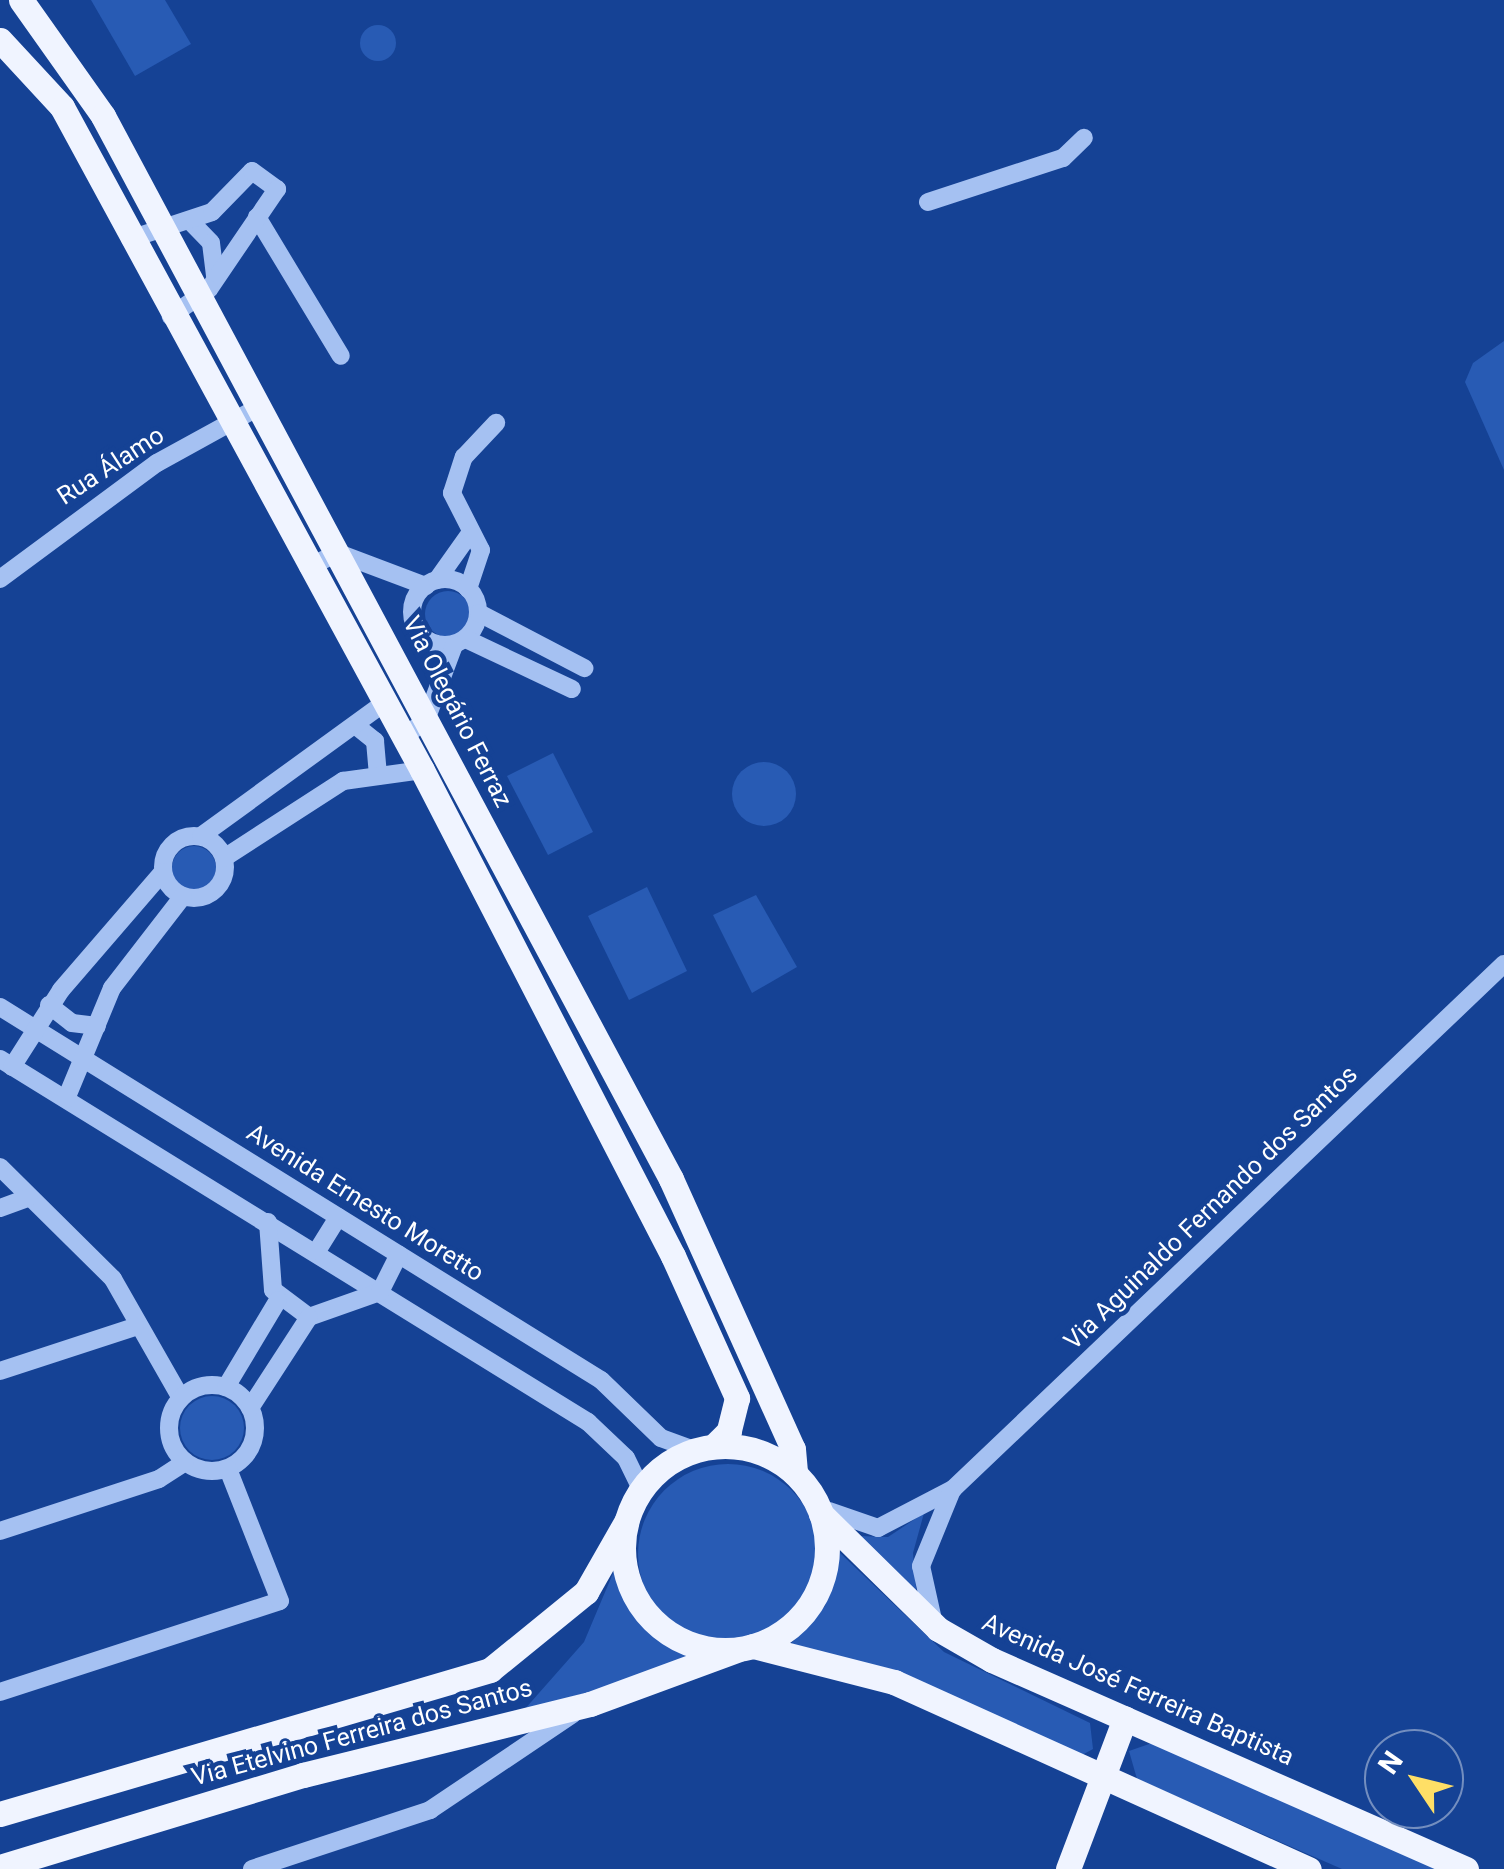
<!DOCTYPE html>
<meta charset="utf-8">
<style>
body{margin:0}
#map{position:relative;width:1504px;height:1869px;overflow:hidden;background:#154295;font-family:Roboto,sans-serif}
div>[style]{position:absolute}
.green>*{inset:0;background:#285bb4}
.round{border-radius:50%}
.minor>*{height:18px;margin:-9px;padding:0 9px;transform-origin:9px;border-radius:9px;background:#a5c1f2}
.minor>.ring{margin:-9px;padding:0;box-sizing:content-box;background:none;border:18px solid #a5c1f2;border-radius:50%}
.major>*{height:25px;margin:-12.5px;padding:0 12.5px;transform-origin:12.5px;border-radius:12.5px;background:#f0f4ff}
.major>.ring{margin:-12.5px;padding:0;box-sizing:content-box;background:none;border:25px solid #f0f4ff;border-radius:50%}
span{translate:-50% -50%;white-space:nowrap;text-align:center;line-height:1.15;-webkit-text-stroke:9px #154295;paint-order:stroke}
.street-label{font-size:25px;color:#fff}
.north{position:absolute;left:1364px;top:1729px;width:100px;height:100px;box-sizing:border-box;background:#154295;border:2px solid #738ebf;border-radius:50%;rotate:305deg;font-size:28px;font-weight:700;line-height:40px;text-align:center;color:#fff}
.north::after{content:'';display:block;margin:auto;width:35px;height:45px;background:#ffdf66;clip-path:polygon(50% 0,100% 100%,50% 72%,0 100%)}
</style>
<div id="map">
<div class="green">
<div style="clip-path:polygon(91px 0,165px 0,191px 44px,135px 76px)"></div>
<div class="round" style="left:360px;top:25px;width:36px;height:36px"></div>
<div style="clip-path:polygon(1504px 341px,1504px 470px,1465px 382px,1473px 363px)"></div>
<div class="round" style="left:425px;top:591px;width:46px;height:46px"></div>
<div style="clip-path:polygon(553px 753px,593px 832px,548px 855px,507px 776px)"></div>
<div class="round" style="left:732px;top:762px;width:64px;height:64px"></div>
<div class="round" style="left:172px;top:846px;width:44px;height:44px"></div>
<div style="clip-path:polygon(647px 887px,687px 971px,629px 1000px,588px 916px)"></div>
<div style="clip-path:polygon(756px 895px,797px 967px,752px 993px,713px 915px)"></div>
<div class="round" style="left:180px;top:1396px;width:64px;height:64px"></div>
<div class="round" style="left:638px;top:1464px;width:180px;height:180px"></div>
<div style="clip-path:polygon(924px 1513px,913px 1553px,917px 1600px,859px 1536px,888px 1537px)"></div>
<div style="clip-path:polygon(839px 1552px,944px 1652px,1090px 1723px,1093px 1749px,1082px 1755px,788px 1647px,825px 1606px)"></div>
<div style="clip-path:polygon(619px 1559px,645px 1624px,707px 1659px,524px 1710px,584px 1642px)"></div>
<div style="clip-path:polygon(1152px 1743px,1437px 1869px,1342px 1869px,1137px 1779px,1129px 1751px)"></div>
</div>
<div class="minor">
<div style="left:928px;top:202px;width:142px;rotate:-18.1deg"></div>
<div style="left:1063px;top:158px;width:29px;rotate:-44deg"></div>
<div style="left:257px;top:217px;width:162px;rotate:58.9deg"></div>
<div style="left:190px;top:221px;width:30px;rotate:46deg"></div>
<div style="left:211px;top:243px;width:35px;rotate:83deg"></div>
<div style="left:130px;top:239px;width:86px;rotate:-18.2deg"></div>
<div style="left:212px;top:212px;width:57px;rotate:-45.7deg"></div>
<div style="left:252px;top:171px;width:31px;rotate:36deg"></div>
<div style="left:277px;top:189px;width:121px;rotate:124.2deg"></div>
<div style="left:209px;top:289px;width:47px;rotate:144.6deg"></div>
<div style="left:308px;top:567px;width:33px;rotate:-25deg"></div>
<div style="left:338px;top:553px;width:94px;rotate:20.6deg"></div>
<div class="ring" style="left:412px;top:579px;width:48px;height:48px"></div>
<div style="left:0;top:579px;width:195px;rotate:-36.5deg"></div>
<div style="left:157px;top:463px;width:116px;rotate:-28.8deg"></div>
<div style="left:437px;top:580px;width:59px;rotate:-54.7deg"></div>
<div style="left:468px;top:589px;width:41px;rotate:-71.6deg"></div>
<div style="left:481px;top:550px;width:64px;rotate:-117deg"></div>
<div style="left:452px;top:493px;width:38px;rotate:-72deg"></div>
<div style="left:464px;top:457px;width:47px;rotate:-46.7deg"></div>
<div style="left:479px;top:613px;width:119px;rotate:27.6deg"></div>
<div style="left:466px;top:639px;width:117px;rotate:25.3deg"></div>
<div style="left:355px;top:725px;width:26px;rotate:39deg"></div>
<div style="left:375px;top:741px;width:35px;rotate:85deg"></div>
<div style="left:404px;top:737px;width:28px;rotate:-38deg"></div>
<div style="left:426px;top:720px;width:80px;rotate:-69.5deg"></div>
<div class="ring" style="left:163px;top:836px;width:44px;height:44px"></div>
<div style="left:201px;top:836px;width:225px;rotate:-36deg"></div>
<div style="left:224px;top:858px;width:142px;rotate:-32.9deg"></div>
<div style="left:343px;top:781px;width:80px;rotate:-7.9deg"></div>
<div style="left:49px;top:1005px;width:29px;rotate:38deg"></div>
<div style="left:72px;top:1023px;width:25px;rotate:7deg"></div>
<div style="left:0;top:1007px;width:707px;rotate:31.83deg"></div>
<div style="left:601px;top:1380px;width:83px;rotate:44deg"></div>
<div style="left:661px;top:1438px;width:35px;rotate:20deg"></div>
<div style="left:0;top:1059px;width:691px;rotate:31.69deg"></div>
<div style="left:588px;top:1422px;width:52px;rotate:43.5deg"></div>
<div style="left:626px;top:1458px;width:34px;rotate:64deg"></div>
<div style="left:12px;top:1067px;width:91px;rotate:-57.5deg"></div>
<div style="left:61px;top:990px;width:156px;rotate:-49.2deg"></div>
<div style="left:66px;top:1099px;width:120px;rotate:-67.5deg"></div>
<div style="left:112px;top:988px;width:116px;rotate:-52.3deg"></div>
<div style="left:0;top:1167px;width:159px;rotate:44.7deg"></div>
<div style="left:113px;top:1279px;width:137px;rotate:60.3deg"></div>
<div style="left:0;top:1208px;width:30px;rotate:-20deg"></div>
<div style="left:268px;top:1222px;width:68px;rotate:85.8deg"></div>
<div style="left:273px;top:1290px;width:45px;rotate:36.9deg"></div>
<div style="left:309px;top:1317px;width:75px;rotate:-19.4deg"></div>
<div style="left:380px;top:1292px;width:42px;rotate:-63.4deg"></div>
<div style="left:317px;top:1251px;width:40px;rotate:-58deg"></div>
<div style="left:0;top:1371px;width:142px;rotate:-18.1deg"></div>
<div class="ring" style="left:169px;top:1385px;width:68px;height:68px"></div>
<div style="left:226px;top:1387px;width:101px;rotate:-59.1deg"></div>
<div style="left:250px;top:1408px;width:108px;rotate:-57deg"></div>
<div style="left:829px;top:1511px;width:52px;rotate:19.1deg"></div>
<div style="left:878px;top:1528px;width:85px;rotate:-27.5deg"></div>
<div style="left:953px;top:1489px;width:761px;rotate:-43.62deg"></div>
<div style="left:0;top:1531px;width:167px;rotate:-18.1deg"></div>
<div style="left:159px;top:1479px;width:31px;rotate:-33deg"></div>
<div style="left:933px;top:1620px;width:55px;rotate:-102.5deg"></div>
<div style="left:921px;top:1566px;width:82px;rotate:-67.8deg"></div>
<div style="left:0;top:1692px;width:294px;rotate:-18deg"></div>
<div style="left:280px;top:1601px;width:142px;rotate:-111.5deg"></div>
<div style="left:252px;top:1869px;width:188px;rotate:-18.3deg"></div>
<div style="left:430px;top:1810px;width:172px;rotate:-33.9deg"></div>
</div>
<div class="major">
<div style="left:21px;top:0;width:142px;rotate:54.7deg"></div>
<div style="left:103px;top:116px;width:1205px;rotate:61.88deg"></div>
<div style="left:671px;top:1179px;width:296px;rotate:65.7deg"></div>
<div style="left:793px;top:1449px;width:24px;rotate:85deg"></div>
<div style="left:0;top:40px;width:91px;rotate:47.2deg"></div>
<div style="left:62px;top:107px;width:754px;rotate:61.5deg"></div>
<div style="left:422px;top:770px;width:547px;rotate:62.69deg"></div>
<div style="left:673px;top:1256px;width:156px;rotate:65.7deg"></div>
<div style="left:737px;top:1398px;width:34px;rotate:104deg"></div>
<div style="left:729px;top:1431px;width:21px;rotate:135deg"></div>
<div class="ring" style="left:623px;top:1446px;width:179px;height:179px"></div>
<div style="left:821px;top:1514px;width:164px;rotate:44.5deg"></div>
<div style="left:938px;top:1629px;width:62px;rotate:29.9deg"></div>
<div style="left:992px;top:1660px;width:518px;rotate:23.79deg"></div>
<div style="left:753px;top:1646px;width:146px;rotate:14.3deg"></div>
<div style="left:894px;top:1682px;width:455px;rotate:24.3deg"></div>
<div style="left:0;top:1814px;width:511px;rotate:-16.38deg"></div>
<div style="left:490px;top:1670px;width:124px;rotate:-39.1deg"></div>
<div style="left:586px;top:1592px;width:81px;rotate:-60.3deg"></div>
<div style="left:0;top:1867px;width:317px;rotate:-16.9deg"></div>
<div style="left:303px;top:1775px;width:296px;rotate:-13.9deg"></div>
<div style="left:590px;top:1704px;width:157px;rotate:-20.2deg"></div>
<div style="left:1068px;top:1869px;width:161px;rotate:-69.3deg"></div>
</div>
<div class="street-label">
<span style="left:111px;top:466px;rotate:-33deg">Rua Álamo</span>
<span style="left:457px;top:712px;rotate:63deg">Via Olegário Ferraz</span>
<span style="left:365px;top:1203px;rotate:32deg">Avenida Ernesto Moretto</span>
<span style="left:1211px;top:1208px;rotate:-44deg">Via Aguinaldo Fernando dos Santos</span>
<span style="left:1138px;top:1690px;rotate:24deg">Avenida José Ferreira Baptista</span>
<span style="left:362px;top:1733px;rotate:-15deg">Via Etelvino Ferreira dos Santos</span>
</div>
<div class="north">N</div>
</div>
